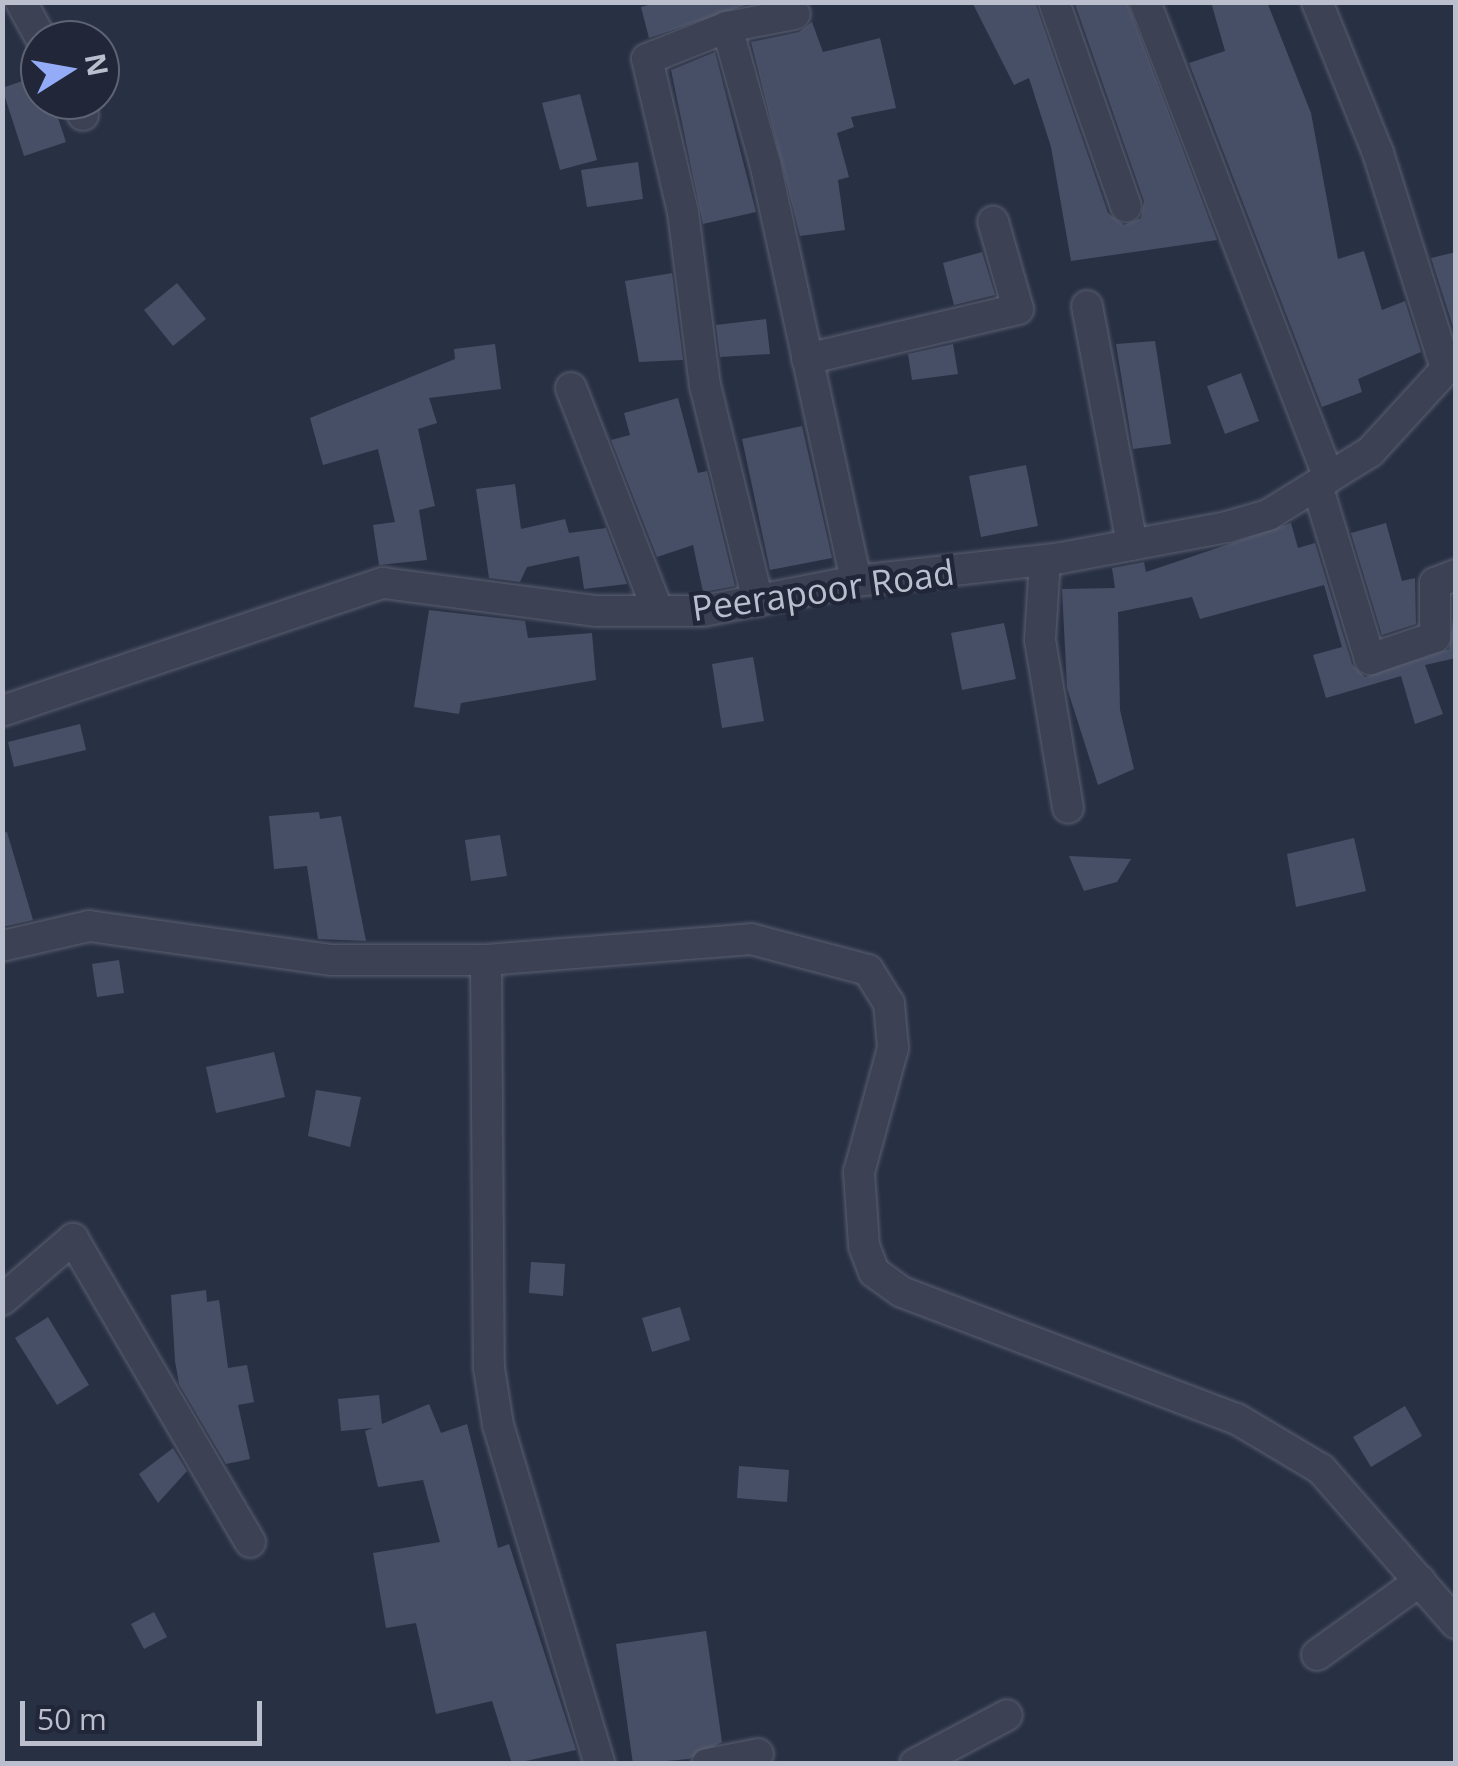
<!DOCTYPE html>
<style>
body{margin:0}
#map{position:relative;width:1458px;height:1766px;overflow:hidden;background:#283044;font-family:"Open Sans",sans-serif}
div>[style]{position:absolute}
.building>*{inset:0;background:#474f66}
.roads{filter:drop-shadow(0 0 2px #5b6071) drop-shadow(0 0 2px #5b6071)}
.street>*{height:30px;margin:-15px;padding:0 15px;transform-origin:15px;border-radius:15px;background:#3c4253}
span{translate:-50% -50%;white-space:nowrap;text-align:center;line-height:1.15;-webkit-text-stroke:9px #212739;paint-order:stroke}
.street-label{font-size:35px;color:#babecd}
.frame{position:absolute;inset:0;border:5px solid #babecd;pointer-events:none}
.north{position:absolute;left:20px;top:20px;width:100px;height:100px;box-sizing:border-box;background:#212739;border:2px solid #5e6374;border-radius:50%;rotate:79deg;font-size:28px;font-weight:700;line-height:40px;text-align:center;color:#babecd}
.north::after{content:'';display:block;margin:auto;width:35px;height:45px;background:#94acf8;clip-path:polygon(50% 0,100% 100%,50% 72%,0 100%)}
.scale{position:absolute;left:20px;top:1701px;width:242px;height:45px;box-sizing:border-box;border:5px solid #babecd;border-top:0;padding-left:12px;font-size:30px;line-height:35px;white-space:nowrap;color:#babecd;-webkit-text-stroke:8px #212739;paint-order:stroke}
</style>
<div id="map">
<div class="building">
<div style="clip-path:polygon(660px 2px,755px 2px,649px 38px,641px 7px)"></div>
<div style="clip-path:polygon(972px 2px,1035px 2px,1108px 213px,1124px 225px,1141px 218px,1144px 201px,1075px 4px,1127px 2px,1217px 240px,1071px 261px,1051px 147px,1029px 78px,1014px 85px)"></div>
<div style="clip-path:polygon(1211px 2px,1267px 2px,1311px 113px,1338px 259px,1364px 251px,1382px 310px,1405px 301px,1421px 352px,1358px 379px,1362px 392px,1322px 407px,1189px 63px,1225px 51px)"></div>
<div style="clip-path:polygon(812px 22px,823px 52px,880px 38px,896px 108px,851px 117px,854px 127px,837px 133px,849px 177px,838px 180px,845px 230px,800px 236px,751px 42px,799px 32px)"></div>
<div style="clip-path:polygon(715px 52px,756px 212px,703px 224px,671px 70px)"></div>
<div style="clip-path:polygon(40px 75px,40px 100px,52px 100px,66px 142px,24px 156px,2px 88px)"></div>
<div style="clip-path:polygon(580px 94px,597px 160px,560px 170px,542px 103px)"></div>
<div style="clip-path:polygon(638px 162px,643px 199px,587px 207px,581px 170px)"></div>
<div style="clip-path:polygon(982px 252px,995px 295px,954px 305px,943px 263px)"></div>
<div style="clip-path:polygon(1456px 252px,1456px 336px,1431px 258px)"></div>
<div style="clip-path:polygon(672px 273px,683px 360px,639px 362px,625px 281px)"></div>
<div style="clip-path:polygon(177px 283px,206px 319px,173px 346px,144px 310px)"></div>
<div style="clip-path:polygon(766px 319px,770px 354px,720px 357px,716px 325px)"></div>
<div style="clip-path:polygon(1155px 341px,1171px 444px,1133px 449px,1116px 344px)"></div>
<div style="clip-path:polygon(495px 344px,501px 389px,429px 398px,437px 423px,418px 429px,435px 506px,419px 510px,427px 560px,379px 565px,373px 525px,395px 522px,378px 449px,323px 465px,310px 418px,455px 359px,454px 349px)"></div>
<div style="clip-path:polygon(953px 344px,958px 374px,912px 380px,908px 354px)"></div>
<div style="clip-path:polygon(1241px 373px,1259px 421px,1225px 434px,1207px 386px)"></div>
<div style="clip-path:polygon(678px 398px,698px 473px,707px 471px,735px 586px,703px 592px,693px 545px,657px 557px,611px 440px,630px 435px,624px 413px)"></div>
<div style="clip-path:polygon(802px 426px,832px 558px,770px 570px,742px 439px)"></div>
<div style="clip-path:polygon(1026px 465px,1038px 526px,981px 537px,969px 476px)"></div>
<div style="clip-path:polygon(515px 484px,521px 529px,565px 519px,569px 533px,606px 528px,627px 584px,584px 589px,579px 556px,527px 567px,520px 582px,489px 578px,476px 489px)"></div>
<div style="clip-path:polygon(1291px 523px,1298px 548px,1315px 543px,1352px 664px,1365px 677px,1449px 649px,1456px 595px,1456px 658px,1425px 665px,1443px 714px,1415px 724px,1401px 676px,1326px 698px,1313px 655px,1342px 647px,1324px 585px,1200px 619px,1192px 597px,1118px 612px,1120px 710px,1134px 769px,1098px 785px,1067px 688px,1062px 589px,1115px 588px,1112px 568px,1144px 562px,1146px 572px)"></div>
<div style="clip-path:polygon(1386px 523px,1402px 581px,1415px 578px,1416px 624px,1382px 635px,1351px 533px)"></div>
<div style="clip-path:polygon(429px 610px,525px 621px,528px 638px,592px 633px,596px 680px,461px 703px,459px 714px,414px 707px)"></div>
<div style="clip-path:polygon(1004px 623px,1016px 679px,962px 690px,951px 633px)"></div>
<div style="clip-path:polygon(753px 657px,764px 721px,722px 728px,712px 664px)"></div>
<div style="clip-path:polygon(80px 724px,86px 750px,14px 767px,8px 742px)"></div>
<div style="clip-path:polygon(319px 812px,320px 819px,341px 816px,366px 941px,318px 939px,307px 866px,274px 869px,269px 816px)"></div>
<div style="clip-path:polygon(7px 832px,33px 920px,2px 927px,2px 833px)"></div>
<div style="clip-path:polygon(500px 835px,507px 876px,471px 881px,465px 840px)"></div>
<div style="clip-path:polygon(1354px 838px,1366px 891px,1296px 907px,1287px 854px)"></div>
<div style="clip-path:polygon(1069px 856px,1131px 859px,1117px 882px,1084px 891px)"></div>
<div style="clip-path:polygon(119px 960px,124px 993px,97px 997px,92px 964px)"></div>
<div style="clip-path:polygon(274px 1052px,285px 1097px,216px 1113px,206px 1067px)"></div>
<div style="clip-path:polygon(316px 1090px,361px 1097px,350px 1147px,308px 1136px)"></div>
<div style="clip-path:polygon(531px 1262px,565px 1264px,563px 1296px,529px 1293px)"></div>
<div style="clip-path:polygon(206px 1290px,207px 1302px,219px 1300px,228px 1368px,247px 1365px,254px 1402px,238px 1405px,250px 1459px,226px 1464px,179px 1384px,175px 1361px,171px 1295px)"></div>
<div style="clip-path:polygon(680px 1307px,690px 1340px,652px 1352px,642px 1318px)"></div>
<div style="clip-path:polygon(48px 1317px,89px 1385px,57px 1405px,15px 1338px)"></div>
<div style="clip-path:polygon(379px 1395px,382px 1424px,429px 1404px,441px 1433px,467px 1424px,498px 1548px,509px 1544px,576px 1750px,512px 1764px,492px 1701px,436px 1714px,416px 1623px,386px 1628px,373px 1553px,440px 1542px,423px 1480px,378px 1487px,365px 1431px,373px 1428px,341px 1431px,338px 1399px)"></div>
<div style="clip-path:polygon(1405px 1406px,1422px 1436px,1371px 1467px,1353px 1437px)"></div>
<div style="clip-path:polygon(173px 1448px,187px 1471px,158px 1503px,139px 1474px)"></div>
<div style="clip-path:polygon(739px 1466px,789px 1470px,787px 1502px,737px 1498px)"></div>
<div style="clip-path:polygon(154px 1612px,167px 1637px,144px 1649px,131px 1624px)"></div>
<div style="clip-path:polygon(706px 1631px,722px 1742px,689px 1759px,633px 1764px,616px 1644px)"></div>
</div>
<div class="roads">
<div class="street">
<div style="left:21px;top:2px;width:43px;rotate:61.1deg"></div>
<div style="left:1054px;top:2px;width:217px;rotate:70.6deg"></div>
<div style="left:1145px;top:2px;width:510px;rotate:68.87deg"></div>
<div style="left:1317px;top:2px;width:163px;rotate:68deg"></div>
<div style="left:1378px;top:153px;width:222px;rotate:72.5deg"></div>
<div style="left:727px;top:27px;width:141px;rotate:74.4deg"></div>
<div style="left:765px;top:163px;width:428px;rotate:77.7deg"></div>
<div style="left:75px;top:100px;width:17px;rotate:62deg"></div>
<div style="left:1087px;top:306px;width:243px;rotate:79.3deg"></div>
<div style="left:807px;top:359px;width:217px;rotate:-13.3deg"></div>
<div style="left:1018px;top:309px;width:91px;rotate:-105.9deg"></div>
<div style="left:571px;top:388px;width:239px;rotate:68.7deg"></div>
<div style="left:1317px;top:485px;width:182px;rotate:73.1deg"></div>
<div style="left:1370px;top:659px;width:69px;rotate:-18.7deg"></div>
<div style="left:1435px;top:637px;width:54px;rotate:-90deg"></div>
<div style="left:1435px;top:583px;width:22px;rotate:-21deg"></div>
<div style="left:1045px;top:560px;width:80px;rotate:93.6deg"></div>
<div style="left:1040px;top:640px;width:170px;rotate:80.5deg"></div>
<div style="left:758px;top:601px;width:221px;rotate:-103.8deg"></div>
<div style="left:705px;top:386px;width:175px;rotate:-97.2deg"></div>
<div style="left:683px;top:212px;width:157px;rotate:-103.2deg"></div>
<div style="left:647px;top:59px;width:86px;rotate:-21.8deg"></div>
<div style="left:727px;top:27px;width:69px;rotate:-10.8deg"></div>
<div style="left:2px;top:711px;width:402px;rotate:-18.6deg"></div>
<div style="left:383px;top:583px;width:215px;rotate:7.5deg"></div>
<div style="left:596px;top:611px;width:107px"></div>
<div style="left:703px;top:611px;width:156px;rotate:-11.1deg"></div>
<div style="left:856px;top:581px;width:206px;rotate:-6.4deg"></div>
<div style="left:1061px;top:558px;width:169px;rotate:-10.6deg"></div>
<div style="left:1227px;top:527px;width:43px;rotate:-16.3deg"></div>
<div style="left:1268px;top:515px;width:120px;rotate:-31.7deg"></div>
<div style="left:1370px;top:452px;width:127px;rotate:-47.5deg"></div>
<div style="left:2px;top:946px;width:89px;rotate:-12.9deg"></div>
<div style="left:89px;top:926px;width:245px;rotate:8deg"></div>
<div style="left:332px;top:960px;width:154px"></div>
<div style="left:486px;top:960px;width:266px;rotate:-4.5deg"></div>
<div style="left:751px;top:939px;width:121px;rotate:14.8deg"></div>
<div style="left:868px;top:970px;width:39px;rotate:58deg"></div>
<div style="left:889px;top:1003px;width:45px;rotate:84.9deg"></div>
<div style="left:893px;top:1048px;width:129px;rotate:105.3deg"></div>
<div style="left:859px;top:1172px;width:74px;rotate:86.1deg"></div>
<div style="left:864px;top:1246px;width:28px;rotate:69deg"></div>
<div style="left:874px;top:1272px;width:34px;rotate:36deg"></div>
<div style="left:902px;top:1292px;width:358px;rotate:20.8deg"></div>
<div style="left:1237px;top:1419px;width:98px;rotate:30.8deg"></div>
<div style="left:1321px;top:1469px;width:205px;rotate:48.8deg"></div>
<div style="left:486px;top:960px;width:408px;rotate:89.6deg"></div>
<div style="left:489px;top:1368px;width:58px;rotate:81deg"></div>
<div style="left:498px;top:1425px;width:354px;rotate:73.3deg"></div>
<div style="left:2px;top:1300px;width:94px;rotate:-40.7deg"></div>
<div style="left:73px;top:1239px;width:351px;rotate:59.7deg"></div>
<div style="left:1317px;top:1655px;width:127px;rotate:-35.7deg"></div>
<div style="left:707px;top:1764px;width:52px;rotate:-11.1deg"></div>
<div style="left:915px;top:1764px;width:104px;rotate:-28deg"></div>
</div>
</div>
<div class="street-label">
<span style="left:823px;top:590px;rotate:-8deg">Peerapoor Road</span>
</div>
<div class="frame"></div>
<div class="north">N</div>
<div class="scale">50 m</div>
</div>
